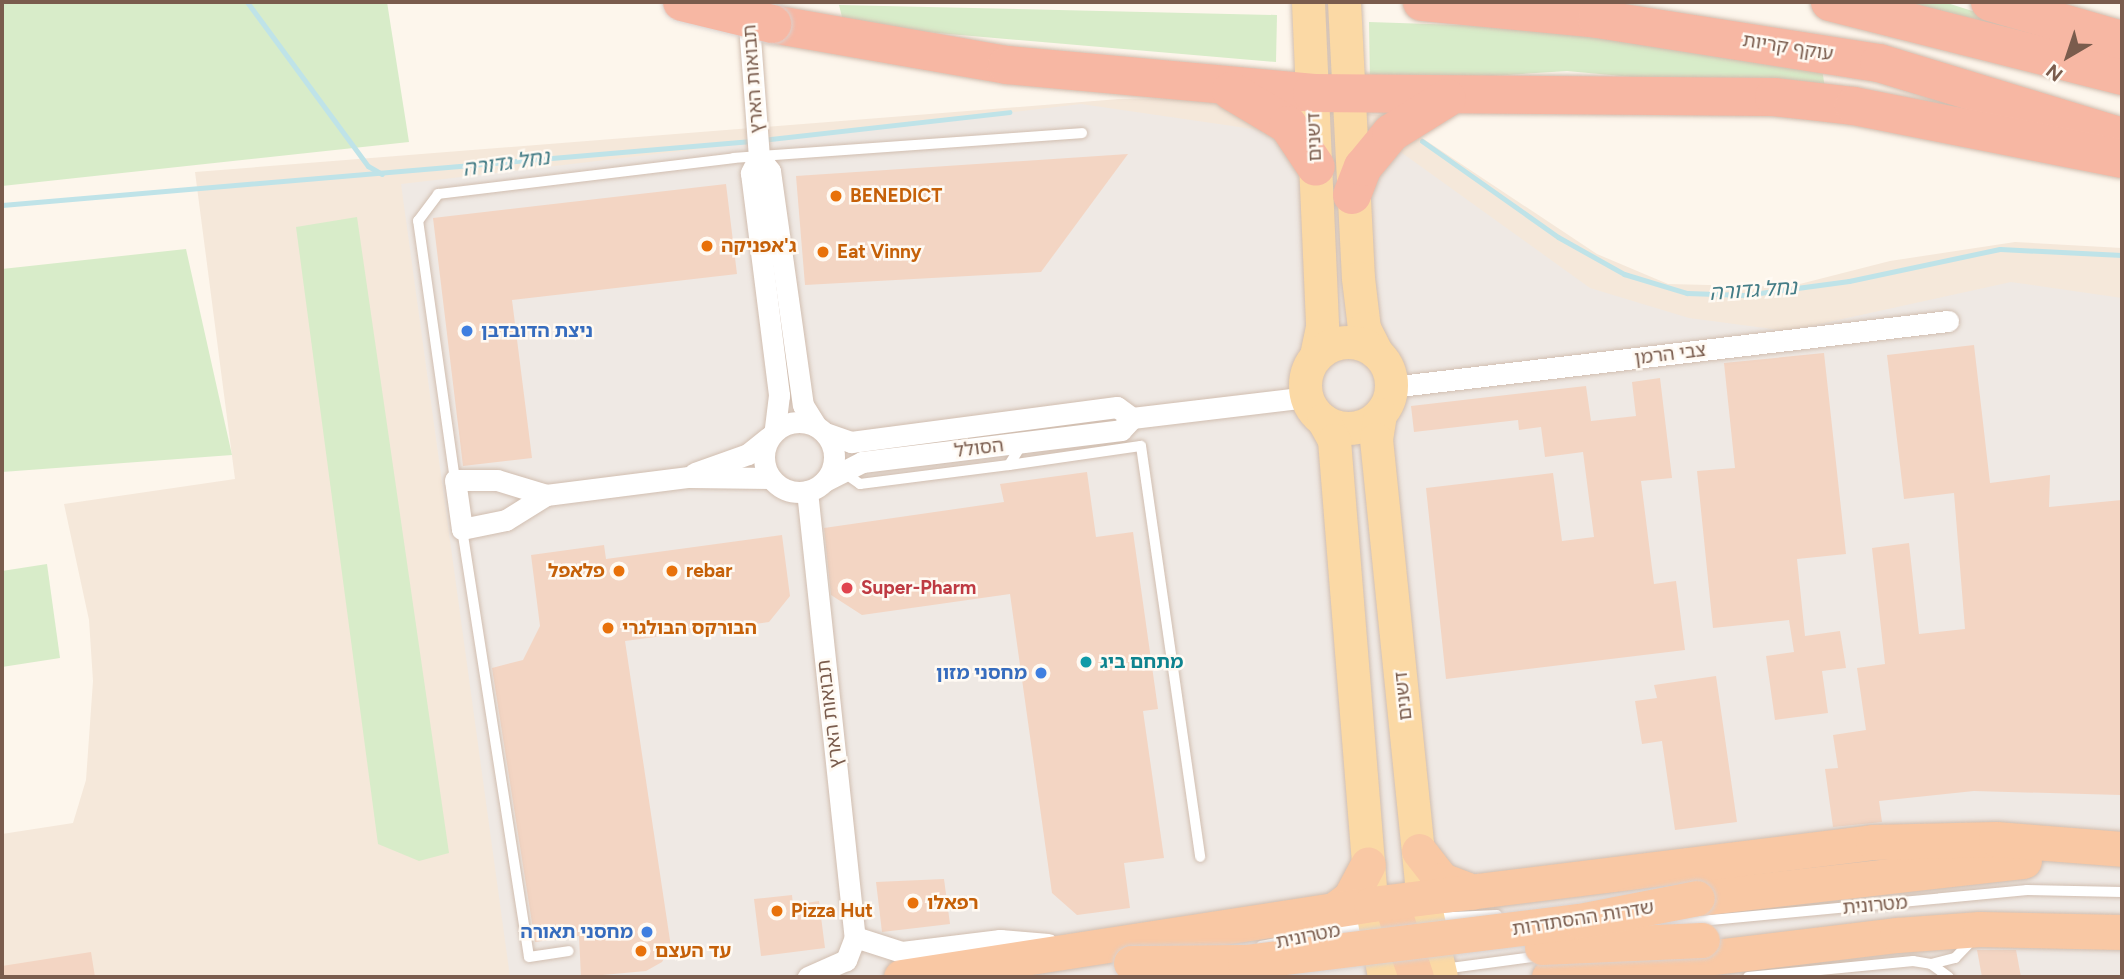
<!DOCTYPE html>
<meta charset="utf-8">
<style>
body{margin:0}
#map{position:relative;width:2124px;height:979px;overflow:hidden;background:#fdf6ec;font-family:Figtree,"Noto Sans Hebrew",sans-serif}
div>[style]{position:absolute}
.residential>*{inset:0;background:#f5e8da}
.industrial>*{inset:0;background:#efe9e4}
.green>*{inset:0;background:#d8ecc9}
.stream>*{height:5px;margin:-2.5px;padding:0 2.5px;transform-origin:2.5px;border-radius:2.5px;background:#bfe3e8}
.building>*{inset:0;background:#f3d5c3}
.roads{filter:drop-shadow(0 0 2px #d1beb0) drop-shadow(0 0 2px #d1beb0)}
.service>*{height:10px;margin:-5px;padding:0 5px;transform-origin:5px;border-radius:5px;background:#fff}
.minor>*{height:21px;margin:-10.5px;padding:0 10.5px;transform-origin:10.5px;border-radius:10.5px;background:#fff}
.minor>.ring{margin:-10.5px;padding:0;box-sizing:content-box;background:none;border:21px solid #fff;border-radius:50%}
.primary>*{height:33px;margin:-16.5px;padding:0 16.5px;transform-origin:16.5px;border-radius:16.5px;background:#fbd9a5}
.primary>.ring{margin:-16.5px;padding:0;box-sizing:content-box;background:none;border:33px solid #fbd9a5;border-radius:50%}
.trunk>*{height:35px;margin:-17.5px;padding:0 17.5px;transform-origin:17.5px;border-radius:17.5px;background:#f9c8a4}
.motorway>*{height:38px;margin:-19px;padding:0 19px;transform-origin:19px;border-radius:19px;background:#f7b7a3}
.bridges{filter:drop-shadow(0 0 2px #dad1cd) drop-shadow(0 0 2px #dad1cd)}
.trunk-bridge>*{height:35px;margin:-17.5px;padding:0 17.5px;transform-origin:17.5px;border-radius:17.5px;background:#f9c8a4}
.motorway-bridge>*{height:38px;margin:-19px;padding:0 19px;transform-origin:19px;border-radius:19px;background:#f7b7a3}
.dots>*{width:19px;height:19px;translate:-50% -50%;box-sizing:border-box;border:4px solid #fffaf3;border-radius:50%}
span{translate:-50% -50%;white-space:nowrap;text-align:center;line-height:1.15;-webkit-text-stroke:5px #fffaf3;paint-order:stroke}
.street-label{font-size:19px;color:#7a5c4d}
.food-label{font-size:19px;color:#c56008;font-weight:700}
.left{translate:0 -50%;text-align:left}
.right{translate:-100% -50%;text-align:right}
.shop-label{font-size:19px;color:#366cbe;font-weight:700}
.health-label{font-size:19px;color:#be3a42;font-weight:700}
.culture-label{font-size:19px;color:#0d838f;font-weight:700}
.water-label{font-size:21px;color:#437c86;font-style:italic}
.frame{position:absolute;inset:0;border:4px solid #7a5c4d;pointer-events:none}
.north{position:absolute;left:2033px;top:21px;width:70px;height:70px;-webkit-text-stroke:5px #fffaf3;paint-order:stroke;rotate:219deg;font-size:19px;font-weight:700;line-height:28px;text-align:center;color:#7a5c4d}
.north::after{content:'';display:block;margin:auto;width:24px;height:32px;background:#7a5c4d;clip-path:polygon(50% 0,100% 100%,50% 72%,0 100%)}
</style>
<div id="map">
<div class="residential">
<div style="clip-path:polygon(1194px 98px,1389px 116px,1597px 254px,1668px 284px,1788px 287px,1890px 261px,2015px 242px,2122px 248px,2122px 977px,2px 977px,2px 834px,73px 823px,86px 780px,93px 681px,89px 620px,64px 504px,235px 479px,195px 172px,1119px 99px)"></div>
</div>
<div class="industrial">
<div style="clip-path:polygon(1081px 104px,1398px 150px,1590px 288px,1689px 318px,1788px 331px,2011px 282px,2122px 298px,2122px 977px,510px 977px,401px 184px)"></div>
</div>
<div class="green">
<div style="clip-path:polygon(2px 2px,387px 2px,409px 142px,2px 186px)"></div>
<div style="clip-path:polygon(1873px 2px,1944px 2px,2064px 40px)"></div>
<div style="clip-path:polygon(839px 5px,1277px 15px,1276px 62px,844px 25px)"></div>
<div style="clip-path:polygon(1369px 22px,1489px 26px,1821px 62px,1826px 95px,1567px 71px,1370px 84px)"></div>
<div style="clip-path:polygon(357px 217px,449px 853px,419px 861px,378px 844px,296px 227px)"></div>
<div style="clip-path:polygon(186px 249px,232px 455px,2px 472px,2px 269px)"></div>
<div style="clip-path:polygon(47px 564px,60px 658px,2px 667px,2px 571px)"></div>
</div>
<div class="stream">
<div style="left:247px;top:2px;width:204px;rotate:53.6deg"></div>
<div style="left:368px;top:166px;width:16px;rotate:30deg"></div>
<div style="left:761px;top:140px;width:250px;rotate:-6.4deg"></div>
<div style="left:1422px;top:141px;width:166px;rotate:35.2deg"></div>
<div style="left:1558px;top:237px;width:76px;rotate:29.3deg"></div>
<div style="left:1624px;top:274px;width:66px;rotate:16.8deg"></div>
<div style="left:1687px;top:293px;width:58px;rotate:2deg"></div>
<div style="left:1745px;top:295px;width:105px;rotate:-7.7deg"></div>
<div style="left:1849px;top:281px;width:154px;rotate:-12deg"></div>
<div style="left:2000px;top:249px;width:122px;rotate:2.8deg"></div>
<div style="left:2px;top:205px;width:752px;rotate:-4.88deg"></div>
</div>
<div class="building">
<div style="clip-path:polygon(1128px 154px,1041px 272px,805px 285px,796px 176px)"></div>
<div style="clip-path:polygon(726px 184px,737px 274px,512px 300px,532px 458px,463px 466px,433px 218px)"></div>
<div style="clip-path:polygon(1974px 345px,1990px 483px,2050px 475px,2049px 507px,2122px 500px,2121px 795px,1974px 791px,1879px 801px,1882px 822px,1833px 827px,1825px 769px,1838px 768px,1833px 735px,1866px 730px,1857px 668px,1885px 664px,1872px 548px,1909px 543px,1919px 634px,1965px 629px,1954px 493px,1904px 499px,1887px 355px)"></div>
<div style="clip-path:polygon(1824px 353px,1846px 554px,1797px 559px,1805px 636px,1840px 631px,1846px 668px,1822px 671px,1828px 713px,1775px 720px,1766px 656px,1794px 652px,1789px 620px,1713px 628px,1697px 471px,1735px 468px,1724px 363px)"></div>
<div style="clip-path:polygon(1660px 378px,1672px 478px,1641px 481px,1654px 584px,1676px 581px,1685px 650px,1446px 679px,1426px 488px,1553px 473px,1562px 541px,1594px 537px,1583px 452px,1545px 457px,1541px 427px,1519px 430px,1518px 420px,1414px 432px,1411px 406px,1586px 386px,1591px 421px,1636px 416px,1632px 382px)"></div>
<div style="clip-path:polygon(1087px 472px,1096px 537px,1133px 532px,1158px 709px,1143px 711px,1164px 858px,1124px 863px,1130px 908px,1077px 915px,1052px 893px,1010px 594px,862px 615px,831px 595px,824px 528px,1004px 502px,1000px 484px)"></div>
<div style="clip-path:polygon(782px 535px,790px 596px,769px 622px,625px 641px,671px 947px,662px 962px,646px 971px,581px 977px,579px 936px,535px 942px,492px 668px,523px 660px,540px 626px,531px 555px,604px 545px,606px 559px)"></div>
<div style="clip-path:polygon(1716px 676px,1737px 822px,1675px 830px,1662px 741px,1642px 744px,1635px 701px,1657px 698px,1654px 685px)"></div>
<div style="clip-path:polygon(944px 879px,950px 924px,882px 932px,876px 882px)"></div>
<div style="clip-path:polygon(792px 895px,793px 905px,819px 901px,825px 948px,761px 956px,754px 899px)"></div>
<div style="clip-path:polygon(1977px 950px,2016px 950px,2021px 977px,1982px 977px)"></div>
<div style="clip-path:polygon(91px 952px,95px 977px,2px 977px,2px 966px)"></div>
</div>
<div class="roads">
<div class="service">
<div style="left:1009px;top:465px;width:133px;rotate:-8.2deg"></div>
<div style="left:1141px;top:446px;width:415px;rotate:81.8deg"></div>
<div style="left:843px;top:472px;width:21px;rotate:35deg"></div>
<div style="left:860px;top:484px;width:150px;rotate:-7.3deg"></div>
<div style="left:1009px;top:465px;width:26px;rotate:-58deg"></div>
<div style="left:455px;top:480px;width:262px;rotate:-98.1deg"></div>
<div style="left:418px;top:221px;width:34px;rotate:-53deg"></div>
<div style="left:438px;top:194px;width:298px;rotate:-6.9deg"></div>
<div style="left:734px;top:158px;width:349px;rotate:-4.1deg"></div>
<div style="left:462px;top:529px;width:433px;rotate:81.1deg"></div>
<div style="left:529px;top:957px;width:40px;rotate:-8.5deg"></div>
<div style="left:1433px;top:918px;width:64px;rotate:-2.7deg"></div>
<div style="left:1658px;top:925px;width:371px;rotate:-5.4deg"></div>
<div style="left:2027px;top:890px;width:95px;rotate:1.2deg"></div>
<div style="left:1261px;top:946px;width:113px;rotate:-10.7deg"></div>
<div style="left:1931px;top:964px;width:25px;rotate:-14deg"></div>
<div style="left:1955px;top:958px;width:28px;rotate:-46deg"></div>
<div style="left:1443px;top:969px;width:99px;rotate:-7.6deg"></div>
<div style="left:1748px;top:977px;width:166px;rotate:-5.5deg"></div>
<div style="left:1913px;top:961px;width:18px;rotate:9deg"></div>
<div style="left:1931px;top:964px;width:22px;rotate:36deg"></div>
</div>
<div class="minor">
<div style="left:748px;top:11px;width:146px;rotate:85.7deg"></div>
<div style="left:759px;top:157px;width:18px;rotate:52deg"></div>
<div style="left:770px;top:171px;width:236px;rotate:82deg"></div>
<div style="left:803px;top:405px;width:25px;rotate:58deg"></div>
<div style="left:759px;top:157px;width:18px;rotate:117deg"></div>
<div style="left:751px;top:173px;width:224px;rotate:82.8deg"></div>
<div style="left:779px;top:395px;width:35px;rotate:97deg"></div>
<div style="left:1391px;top:387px;width:561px;rotate:-6.76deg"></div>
<div class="ring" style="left:764px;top:422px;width:49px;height:49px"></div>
<div style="left:825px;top:433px;width:28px;rotate:19deg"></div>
<div style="left:851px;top:442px;width:268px;rotate:-7.5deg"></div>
<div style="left:1117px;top:407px;width:19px;rotate:36deg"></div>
<div style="left:695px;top:473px;width:56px;rotate:-19.7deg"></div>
<div style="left:748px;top:454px;width:26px;rotate:-39deg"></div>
<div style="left:455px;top:480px;width:42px"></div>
<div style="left:497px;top:480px;width:51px;rotate:17deg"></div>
<div style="left:546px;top:495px;width:47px;rotate:148deg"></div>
<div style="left:506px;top:520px;width:45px;rotate:168.4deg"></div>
<div style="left:462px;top:529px;width:49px;rotate:-98.1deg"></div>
<div style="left:825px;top:481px;width:42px;rotate:-27.2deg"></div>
<div style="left:862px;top:462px;width:261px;rotate:-7deg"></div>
<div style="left:1121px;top:430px;width:16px;rotate:-47deg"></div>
<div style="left:1132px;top:418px;width:176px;rotate:-6.8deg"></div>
<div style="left:807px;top:491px;width:449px;rotate:83.9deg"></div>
<div style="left:855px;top:937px;width:25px;rotate:111deg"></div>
<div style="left:846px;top:960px;width:42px;rotate:155.9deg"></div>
<div style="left:546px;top:495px;width:144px;rotate:-7.2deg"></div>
<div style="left:689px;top:477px;width:81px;rotate:0.7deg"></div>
<div style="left:855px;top:937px;width:49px;rotate:17.7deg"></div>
<div style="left:902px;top:952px;width:99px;rotate:-7deg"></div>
<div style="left:1000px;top:940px;width:48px;rotate:4.8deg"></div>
</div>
<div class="primary">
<div style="left:1308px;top:2px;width:325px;rotate:87.5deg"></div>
<div style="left:1322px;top:327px;width:30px;rotate:102deg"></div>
<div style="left:1344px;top:2px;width:276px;rotate:87.1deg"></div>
<div style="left:1358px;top:278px;width:50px;rotate:83.2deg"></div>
<div style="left:1364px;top:328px;width:28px;rotate:63deg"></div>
<div class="ring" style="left:1305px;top:342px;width:53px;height:53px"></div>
<div style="left:1380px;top:414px;width:25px;rotate:99deg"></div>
<div style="left:1376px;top:439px;width:461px;rotate:84.2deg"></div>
<div style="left:1423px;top:898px;width:81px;rotate:77.2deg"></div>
<div style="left:1323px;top:420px;width:23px;rotate:61deg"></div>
<div style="left:1334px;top:440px;width:465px;rotate:85.4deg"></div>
<div style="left:1371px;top:904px;width:74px;rotate:79.9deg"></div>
</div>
<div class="trunk">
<div style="left:1419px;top:851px;width:37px;rotate:52deg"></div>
<div style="left:1442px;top:880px;width:33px;rotate:21deg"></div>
<div style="left:1697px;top:898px;width:329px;rotate:-6.5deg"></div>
<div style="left:1334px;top:910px;width:20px;rotate:-37deg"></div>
<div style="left:1350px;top:898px;width:38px;rotate:-62deg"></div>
<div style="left:1395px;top:915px;width:65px;rotate:71.3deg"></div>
<div style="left:901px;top:977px;width:476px;rotate:-8.8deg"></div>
<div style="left:1371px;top:904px;width:506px;rotate:-7.04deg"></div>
<div style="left:1873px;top:842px;width:123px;rotate:-1.4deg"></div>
<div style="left:1996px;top:839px;width:126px;rotate:4.5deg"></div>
<div style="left:1549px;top:977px;width:351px;rotate:-6.9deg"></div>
<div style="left:1897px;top:935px;width:83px;rotate:-4.1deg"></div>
<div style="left:1980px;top:929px;width:142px;rotate:1.2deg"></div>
</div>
<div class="motorway">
<div style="left:1422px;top:2px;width:176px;rotate:5.5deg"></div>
<div style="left:1597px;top:19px;width:285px;rotate:8.9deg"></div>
<div style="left:1879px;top:63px;width:254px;rotate:16.9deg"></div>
<div style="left:1830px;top:2px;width:301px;rotate:14.2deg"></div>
<div style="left:1990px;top:2px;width:137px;rotate:16.1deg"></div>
<div style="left:772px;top:24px;width:239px;rotate:9.9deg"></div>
<div style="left:1007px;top:65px;width:306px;rotate:5.2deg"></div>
<div style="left:1312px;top:93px;width:462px;rotate:0.5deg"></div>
<div style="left:1774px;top:97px;width:81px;rotate:6.4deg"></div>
<div style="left:1854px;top:106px;width:273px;rotate:11.2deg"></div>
<div style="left:1231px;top:91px;width:66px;rotate:30.8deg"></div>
<div style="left:1288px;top:125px;width:50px;rotate:56.3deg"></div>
<div style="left:1352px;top:195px;width:30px;rotate:-69deg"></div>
<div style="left:1363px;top:167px;width:44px;rotate:-50.5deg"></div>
<div style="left:1391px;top:133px;width:66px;rotate:-32deg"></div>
</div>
</div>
<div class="bridges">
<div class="trunk-bridge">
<div style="left:1542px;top:947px;width:160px;rotate:-2.5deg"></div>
<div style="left:1131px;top:963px;width:114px;rotate:-0.5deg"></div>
<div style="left:1245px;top:962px;width:337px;rotate:-7deg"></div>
<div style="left:1579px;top:921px;width:120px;rotate:-11deg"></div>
</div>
<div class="motorway-bridge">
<div style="left:682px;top:2px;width:93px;rotate:13.7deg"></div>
</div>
</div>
<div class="dots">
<div style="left:836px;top:196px;background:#e8710a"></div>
<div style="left:707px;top:246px;background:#e8710a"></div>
<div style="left:823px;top:252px;background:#e8710a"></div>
<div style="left:467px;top:331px;background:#3f7fe0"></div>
<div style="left:619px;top:571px;background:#e8710a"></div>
<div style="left:672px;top:571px;background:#e8710a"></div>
<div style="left:847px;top:588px;background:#e0444e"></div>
<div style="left:608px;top:628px;background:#e8710a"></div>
<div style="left:1086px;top:662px;background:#0f9aa8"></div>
<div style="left:1041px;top:673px;background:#3f7fe0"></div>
<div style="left:913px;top:903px;background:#e8710a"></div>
<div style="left:777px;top:911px;background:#e8710a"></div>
<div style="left:647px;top:932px;background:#3f7fe0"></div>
<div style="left:641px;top:951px;background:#e8710a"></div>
</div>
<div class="street-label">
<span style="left:1788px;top:47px;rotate:9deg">עוקף קריות</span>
<span style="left:753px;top:79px;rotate:-94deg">תבואות הארץ</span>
<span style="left:1314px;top:137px;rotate:-92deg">דשנים</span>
<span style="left:1670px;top:354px;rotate:-7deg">צבי הרמן</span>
<span style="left:979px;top:448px;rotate:-7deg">הסולל</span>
<span style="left:1403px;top:696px;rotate:-96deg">דשנים</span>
<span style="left:830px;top:714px;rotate:-97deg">תבואות הארץ</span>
<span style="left:1875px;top:905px;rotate:-5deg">מטרונית</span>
<span style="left:1583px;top:918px;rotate:-9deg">שדרות ההסתדרות</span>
<span style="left:1308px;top:936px;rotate:-11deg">מטרונית</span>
</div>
<div class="food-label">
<span class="left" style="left:850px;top:196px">BENEDICT</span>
<span class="left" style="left:721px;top:246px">ג'אפניקה</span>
<span class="left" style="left:837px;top:252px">Eat Vinny</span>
<span class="right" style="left:605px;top:571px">פלאפל</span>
<span class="left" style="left:686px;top:571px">rebar</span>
<span class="left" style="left:622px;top:628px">הבורקס הבולגרי</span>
<span class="left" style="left:927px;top:903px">רפאלו</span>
<span class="left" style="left:791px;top:911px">Pizza Hut</span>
<span class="left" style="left:655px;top:951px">עד העצם</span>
</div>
<div class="shop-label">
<span class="left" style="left:481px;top:331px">ניצת הדובדבן</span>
<span class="right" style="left:1027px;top:673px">מחסני מזון</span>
<span class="right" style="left:633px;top:932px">מחסני תאורה</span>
</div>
<div class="health-label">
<span class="left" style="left:861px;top:588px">Super-Pharm</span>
</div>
<div class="culture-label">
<span class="left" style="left:1100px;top:662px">מתחם ביג</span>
</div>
<div class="water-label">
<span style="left:506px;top:163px;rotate:-8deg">נחל גדורה</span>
<span style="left:1753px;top:290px;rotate:-4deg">נחל גדורה</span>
</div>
<div class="frame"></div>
<div class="north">N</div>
</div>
